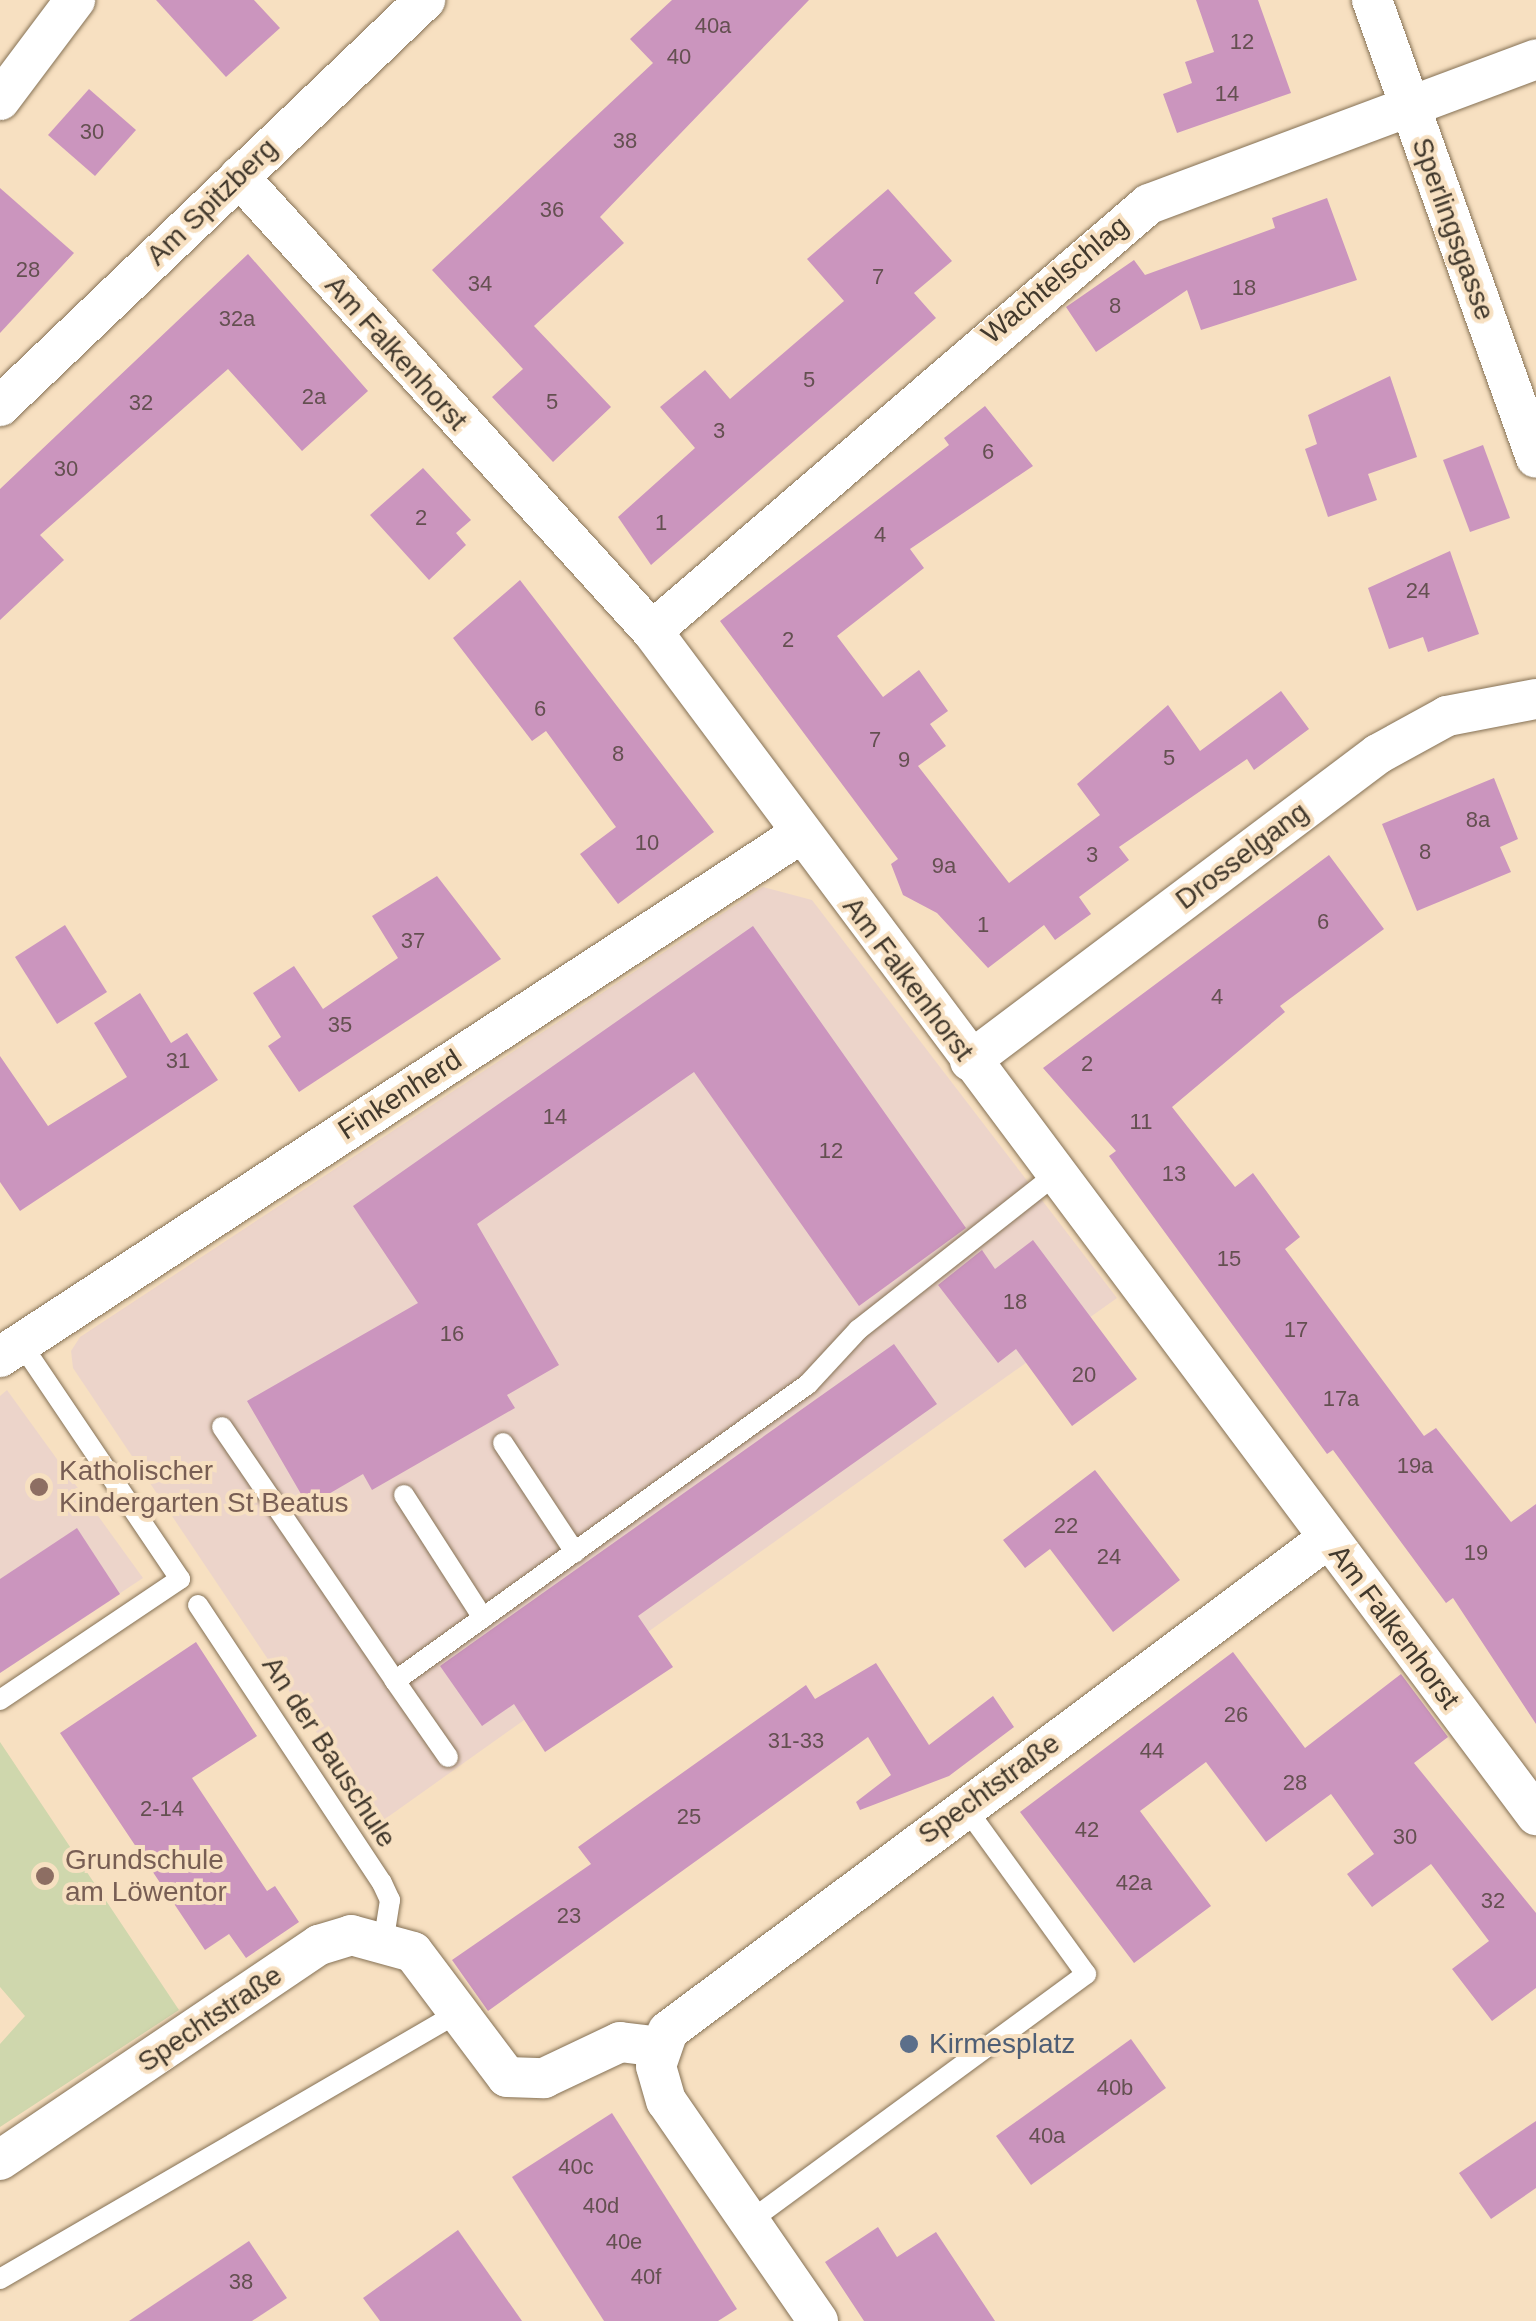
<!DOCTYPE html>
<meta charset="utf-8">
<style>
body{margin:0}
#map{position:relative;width:1536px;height:2321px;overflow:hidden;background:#f7e0c1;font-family:Arial,sans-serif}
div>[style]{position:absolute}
.education>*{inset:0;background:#ecd4ca}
.green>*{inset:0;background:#cfd7ad}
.building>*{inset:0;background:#cb95be}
.roads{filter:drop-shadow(0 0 2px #857155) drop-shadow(0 0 2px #857155)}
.lane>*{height:20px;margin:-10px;padding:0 10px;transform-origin:10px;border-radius:10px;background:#fff}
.street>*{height:40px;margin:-20px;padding:0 20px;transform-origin:20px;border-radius:20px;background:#fff}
.dots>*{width:28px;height:28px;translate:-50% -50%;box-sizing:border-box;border:5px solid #f7e0c1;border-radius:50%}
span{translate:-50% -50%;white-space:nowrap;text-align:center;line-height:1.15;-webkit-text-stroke:8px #f7e0c1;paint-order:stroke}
.number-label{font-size:22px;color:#645051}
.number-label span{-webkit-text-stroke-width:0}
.street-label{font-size:28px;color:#42392d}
.education-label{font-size:28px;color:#785e54}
.left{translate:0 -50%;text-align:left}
.service-label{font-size:28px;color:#4e5e75}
</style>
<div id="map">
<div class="education">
<div style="clip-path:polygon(763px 887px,812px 900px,1117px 1298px,378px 1824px,73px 1368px,71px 1351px,80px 1337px)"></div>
<div style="clip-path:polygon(7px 1390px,143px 1578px,0 1673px,0 1396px)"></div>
</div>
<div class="green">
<div style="clip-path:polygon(0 1742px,179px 2010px,0 2127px,0 2044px,25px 2016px,0 1987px)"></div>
</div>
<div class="building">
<div style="clip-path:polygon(156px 0,254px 0,280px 28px,226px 77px)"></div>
<div style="clip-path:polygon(672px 0,809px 0,600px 217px,624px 243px,534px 326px,611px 407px,553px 462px,492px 397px,523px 369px,432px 270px,653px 63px,630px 39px)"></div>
<div style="clip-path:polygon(1196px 0,1258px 0,1291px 93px,1177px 133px,1163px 94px,1192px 83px,1185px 62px,1214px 52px)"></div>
<div style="clip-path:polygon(89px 89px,136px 130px,95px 176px,48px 135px)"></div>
<div style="clip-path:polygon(0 188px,74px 253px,0 333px)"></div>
<div style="clip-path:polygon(888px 189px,952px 261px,914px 293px,936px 318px,651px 565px,618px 517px,695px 448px,660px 407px,705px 370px,730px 399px,844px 301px,807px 259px)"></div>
<div style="clip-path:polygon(1327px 198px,1357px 280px,1201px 330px,1187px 290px,1096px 352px,1066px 307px,1134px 260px,1145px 275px,1275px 228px,1272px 218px)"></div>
<div style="clip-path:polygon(248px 254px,368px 391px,302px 451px,228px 369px,40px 535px,64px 560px,0 620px,0 489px)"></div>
<div style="clip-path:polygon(1390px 376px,1417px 457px,1368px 474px,1377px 500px,1328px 517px,1305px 449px,1317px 444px,1308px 415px)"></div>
<div style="clip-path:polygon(985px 406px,1033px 466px,910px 549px,924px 568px,837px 636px,883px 697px,919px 670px,948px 711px,930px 724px,946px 746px,918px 766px,1009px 883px,1100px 815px,1077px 784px,1168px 705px,1200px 751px,1281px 691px,1309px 729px,1254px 770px,1247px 759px,1119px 847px,1129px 860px,1079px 897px,1091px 914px,1055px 940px,1044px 925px,988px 968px,937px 913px,903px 895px,891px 864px,898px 859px,720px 621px,949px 445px,944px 438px)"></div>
<div style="clip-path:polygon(1483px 445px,1510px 518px,1470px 532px,1443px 460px)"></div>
<div style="clip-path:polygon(423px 468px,471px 520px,456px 533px,466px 545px,429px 580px,370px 515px)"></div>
<div style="clip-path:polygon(1450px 551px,1479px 634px,1428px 652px,1423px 637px,1389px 649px,1368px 588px)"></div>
<div style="clip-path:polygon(520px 580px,714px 832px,618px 904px,580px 854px,616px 827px,546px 731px,532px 741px,453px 638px)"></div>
<div style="clip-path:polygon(1494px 778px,1518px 839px,1500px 847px,1511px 872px,1417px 911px,1382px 824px)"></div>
<div style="clip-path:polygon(1329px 855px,1384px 929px,1280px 1006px,1285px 1012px,1172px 1107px,1235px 1187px,1253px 1173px,1300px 1237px,1285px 1249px,1424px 1436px,1436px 1428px,1511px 1522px,1536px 1504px,1536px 1724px,1453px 1598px,1446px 1603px,1333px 1450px,1327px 1454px,1109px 1156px,1116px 1151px,1043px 1068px)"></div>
<div style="clip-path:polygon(437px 876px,501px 959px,299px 1092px,268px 1046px,281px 1037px,253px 993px,294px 966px,323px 1009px,398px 958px,372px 916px)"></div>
<div style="clip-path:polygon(65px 925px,107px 992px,57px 1024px,15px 957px)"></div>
<div style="clip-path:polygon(753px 926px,966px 1228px,859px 1306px,694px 1072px,477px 1224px,559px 1365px,507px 1395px,515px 1408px,372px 1490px,363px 1474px,308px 1506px,247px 1401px,418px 1303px,353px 1206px)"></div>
<div style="clip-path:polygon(140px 993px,171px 1043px,187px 1033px,218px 1080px,20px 1211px,0 1182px,0 1056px,48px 1126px,127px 1077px,94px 1023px)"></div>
<div style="clip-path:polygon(1033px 1240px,1137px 1379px,1072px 1426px,1016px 1349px,998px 1363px,938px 1285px,982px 1250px,995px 1269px)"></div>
<div style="clip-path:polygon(894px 1344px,937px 1404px,638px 1616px,673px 1667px,545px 1752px,514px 1704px,482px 1726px,440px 1666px)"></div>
<div style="clip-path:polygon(1095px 1470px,1180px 1580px,1113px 1632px,1050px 1549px,1025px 1568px,1003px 1540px)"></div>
<div style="clip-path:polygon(77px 1528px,120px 1594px,0 1673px,0 1579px)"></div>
<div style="clip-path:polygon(196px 1642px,257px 1736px,192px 1778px,267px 1891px,275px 1886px,299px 1922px,246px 1958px,229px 1934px,205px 1950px,60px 1733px)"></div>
<div style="clip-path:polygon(1233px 1652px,1305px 1748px,1401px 1674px,1448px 1737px,1414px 1763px,1536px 1913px,1536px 1988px,1492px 2021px,1452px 1969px,1489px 1941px,1431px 1864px,1372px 1907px,1347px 1874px,1374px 1854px,1331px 1794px,1266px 1842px,1206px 1762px,1140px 1811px,1211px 1906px,1134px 1963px,1020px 1812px)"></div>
<div style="clip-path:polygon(876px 1663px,929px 1745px,993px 1696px,1014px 1727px,949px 1776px,860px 1810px,856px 1802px,891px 1775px,868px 1737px,488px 2011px,452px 1960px,591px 1864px,578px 1847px,806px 1685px,815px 1699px)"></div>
<div style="clip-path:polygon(1131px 2039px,1166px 2088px,1031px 2185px,996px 2136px)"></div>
<div style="clip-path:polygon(612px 2113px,737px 2309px,718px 2321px,604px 2321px,512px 2177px)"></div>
<div style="clip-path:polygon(1536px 2121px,1536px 2188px,1491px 2219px,1459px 2173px)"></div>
<div style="clip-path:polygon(878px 2227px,897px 2257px,936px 2232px,995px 2321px,864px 2321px,825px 2262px)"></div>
<div style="clip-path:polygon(458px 2230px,522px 2321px,380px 2321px,363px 2298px)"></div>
<div style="clip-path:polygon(249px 2241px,287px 2298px,252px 2321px,129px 2321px)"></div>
</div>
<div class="roads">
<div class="lane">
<div style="left:222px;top:1427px;width:307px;rotate:55.7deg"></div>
<div style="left:503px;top:1443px;width:131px;rotate:56.6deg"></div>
<div style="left:404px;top:1495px;width:146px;rotate:57.3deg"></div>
<div style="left:198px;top:1605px;width:333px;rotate:56.5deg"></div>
<div style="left:382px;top:1883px;width:19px;rotate:65deg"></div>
<div style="left:390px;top:1900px;width:37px;rotate:99deg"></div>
<div style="left:0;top:1700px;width:217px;rotate:-33.9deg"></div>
<div style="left:180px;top:1579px;width:285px;rotate:-124deg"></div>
<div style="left:448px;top:1757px;width:93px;rotate:-124.9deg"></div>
<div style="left:395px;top:1681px;width:509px;rotate:-35.72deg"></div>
<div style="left:808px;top:1384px;width:74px;rotate:-47.2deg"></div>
<div style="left:858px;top:1330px;width:251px;rotate:-38.2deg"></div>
<div style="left:750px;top:2221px;width:417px;rotate:-36.3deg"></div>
<div style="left:1086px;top:1974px;width:206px;rotate:-125.9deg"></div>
<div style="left:0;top:2279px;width:527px;rotate:-30.16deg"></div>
</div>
<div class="street">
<div style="left:1372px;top:0;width:486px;rotate:70.3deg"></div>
<div style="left:0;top:100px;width:125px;rotate:-53.1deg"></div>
<div style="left:239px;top:177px;width:614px;rotate:47.71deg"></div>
<div style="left:652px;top:631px;width:1478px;rotate:53.25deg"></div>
<div style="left:0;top:406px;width:588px;rotate:-43.69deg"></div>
<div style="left:652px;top:631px;width:655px;rotate:-40.67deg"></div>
<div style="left:1149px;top:204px;width:413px;rotate:-20.5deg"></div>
<div style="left:970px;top:1061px;width:511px;rotate:-36.96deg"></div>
<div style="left:1378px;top:754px;width:79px;rotate:-28.8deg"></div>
<div style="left:1447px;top:716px;width:91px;rotate:-10.8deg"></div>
<div style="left:0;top:1357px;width:956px;rotate:-33.17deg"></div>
<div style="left:0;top:2160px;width:385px;rotate:-34deg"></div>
<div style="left:319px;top:1945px;width:34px;rotate:-17deg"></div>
<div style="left:351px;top:1935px;width:64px;rotate:15.3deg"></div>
<div style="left:413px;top:1952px;width:156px;rotate:53.1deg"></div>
<div style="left:507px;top:2077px;width:37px;rotate:2deg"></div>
<div style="left:544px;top:2078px;width:84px;rotate:-25.3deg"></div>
<div style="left:620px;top:2042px;width:40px;rotate:7.1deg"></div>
<div style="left:818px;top:2321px;width:267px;rotate:-124.6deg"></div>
<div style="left:666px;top:2101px;width:36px;rotate:-106deg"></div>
<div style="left:656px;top:2066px;width:37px;rotate:-71deg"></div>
<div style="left:668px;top:2031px;width:822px;rotate:-36.74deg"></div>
</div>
</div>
<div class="dots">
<div style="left:39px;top:1487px;background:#8d6e63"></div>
<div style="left:45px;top:1876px;background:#8d6e63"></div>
<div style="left:909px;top:2044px;background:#5c6f8a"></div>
</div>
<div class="number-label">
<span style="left:713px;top:26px">40a</span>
<span style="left:1242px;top:42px">12</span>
<span style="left:679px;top:57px">40</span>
<span style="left:1227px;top:94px">14</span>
<span style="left:92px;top:132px">30</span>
<span style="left:625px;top:141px">38</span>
<span style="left:552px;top:210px">36</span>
<span style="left:28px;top:270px">28</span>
<span style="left:878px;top:277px">7</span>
<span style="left:480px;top:284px">34</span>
<span style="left:1244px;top:288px">18</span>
<span style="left:1115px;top:306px">8</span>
<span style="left:237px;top:319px">32a</span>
<span style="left:809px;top:380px">5</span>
<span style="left:314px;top:397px">2a</span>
<span style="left:552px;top:402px">5</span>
<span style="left:141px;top:403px">32</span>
<span style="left:719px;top:431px">3</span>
<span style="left:988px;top:452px">6</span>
<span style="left:66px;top:469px">30</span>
<span style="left:421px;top:518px">2</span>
<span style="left:661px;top:523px">1</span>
<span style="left:880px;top:535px">4</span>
<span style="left:1418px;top:591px">24</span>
<span style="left:788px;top:640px">2</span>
<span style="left:540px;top:709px">6</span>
<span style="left:875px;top:740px">7</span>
<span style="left:618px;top:754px">8</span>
<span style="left:1169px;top:758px">5</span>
<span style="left:904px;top:760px">9</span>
<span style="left:1478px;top:820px">8a</span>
<span style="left:647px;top:843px">10</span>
<span style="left:1425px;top:852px">8</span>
<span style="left:1092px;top:855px">3</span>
<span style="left:944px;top:866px">9a</span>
<span style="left:1323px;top:922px">6</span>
<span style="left:983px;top:925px">1</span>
<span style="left:413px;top:941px">37</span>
<span style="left:1217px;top:997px">4</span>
<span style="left:340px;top:1025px">35</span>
<span style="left:178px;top:1061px">31</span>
<span style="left:1087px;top:1064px">2</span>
<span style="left:555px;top:1117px">14</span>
<span style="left:1141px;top:1122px">11</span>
<span style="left:831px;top:1151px">12</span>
<span style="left:1174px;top:1174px">13</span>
<span style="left:1229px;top:1259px">15</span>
<span style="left:1015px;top:1302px">18</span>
<span style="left:1296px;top:1330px">17</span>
<span style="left:452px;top:1334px">16</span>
<span style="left:1084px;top:1375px">20</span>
<span style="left:1341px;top:1399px">17a</span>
<span style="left:1415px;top:1466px">19a</span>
<span style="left:1066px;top:1526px">22</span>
<span style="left:1476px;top:1553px">19</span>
<span style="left:1109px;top:1557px">24</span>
<span style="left:1236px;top:1715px">26</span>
<span style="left:796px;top:1741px">31-33</span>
<span style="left:1152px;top:1751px">44</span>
<span style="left:1295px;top:1783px">28</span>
<span style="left:162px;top:1809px">2-14</span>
<span style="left:689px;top:1817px">25</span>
<span style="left:1087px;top:1830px">42</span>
<span style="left:1405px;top:1837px">30</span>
<span style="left:1134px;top:1883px">42a</span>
<span style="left:1493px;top:1901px">32</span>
<span style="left:569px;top:1916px">23</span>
<span style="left:1115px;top:2088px">40b</span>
<span style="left:1047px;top:2136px">40a</span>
<span style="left:576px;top:2167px">40c</span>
<span style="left:601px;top:2206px">40d</span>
<span style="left:624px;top:2242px">40e</span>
<span style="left:646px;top:2277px">40f</span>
<span style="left:241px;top:2282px">38</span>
</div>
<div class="street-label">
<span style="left:212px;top:202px;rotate:-44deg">Am Spitzberg</span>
<span style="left:1453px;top:229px;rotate:70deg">Sperlingsgasse</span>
<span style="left:1055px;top:280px;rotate:-40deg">Wachtelschlag</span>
<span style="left:396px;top:353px;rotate:48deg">Am Falkenhorst</span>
<span style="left:1242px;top:856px;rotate:-37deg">Drosselgang</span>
<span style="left:908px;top:979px;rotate:53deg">Am Falkenhorst</span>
<span style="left:400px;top:1095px;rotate:-33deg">Finkenherd</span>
<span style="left:1394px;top:1627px;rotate:53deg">Am Falkenhorst</span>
<span style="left:329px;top:1752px;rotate:57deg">An der Bauschule</span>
<span style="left:989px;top:1789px;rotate:-36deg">Spechtstraße</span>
<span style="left:210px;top:2019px;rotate:-34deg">Spechtstraße</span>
</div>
<div class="education-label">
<span class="left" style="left:59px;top:1487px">Katholischer<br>Kindergarten St Beatus</span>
<span class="left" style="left:65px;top:1876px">Grundschule<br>am Löwentor</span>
</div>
<div class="service-label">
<span class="left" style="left:929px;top:2044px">Kirmesplatz</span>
</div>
</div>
